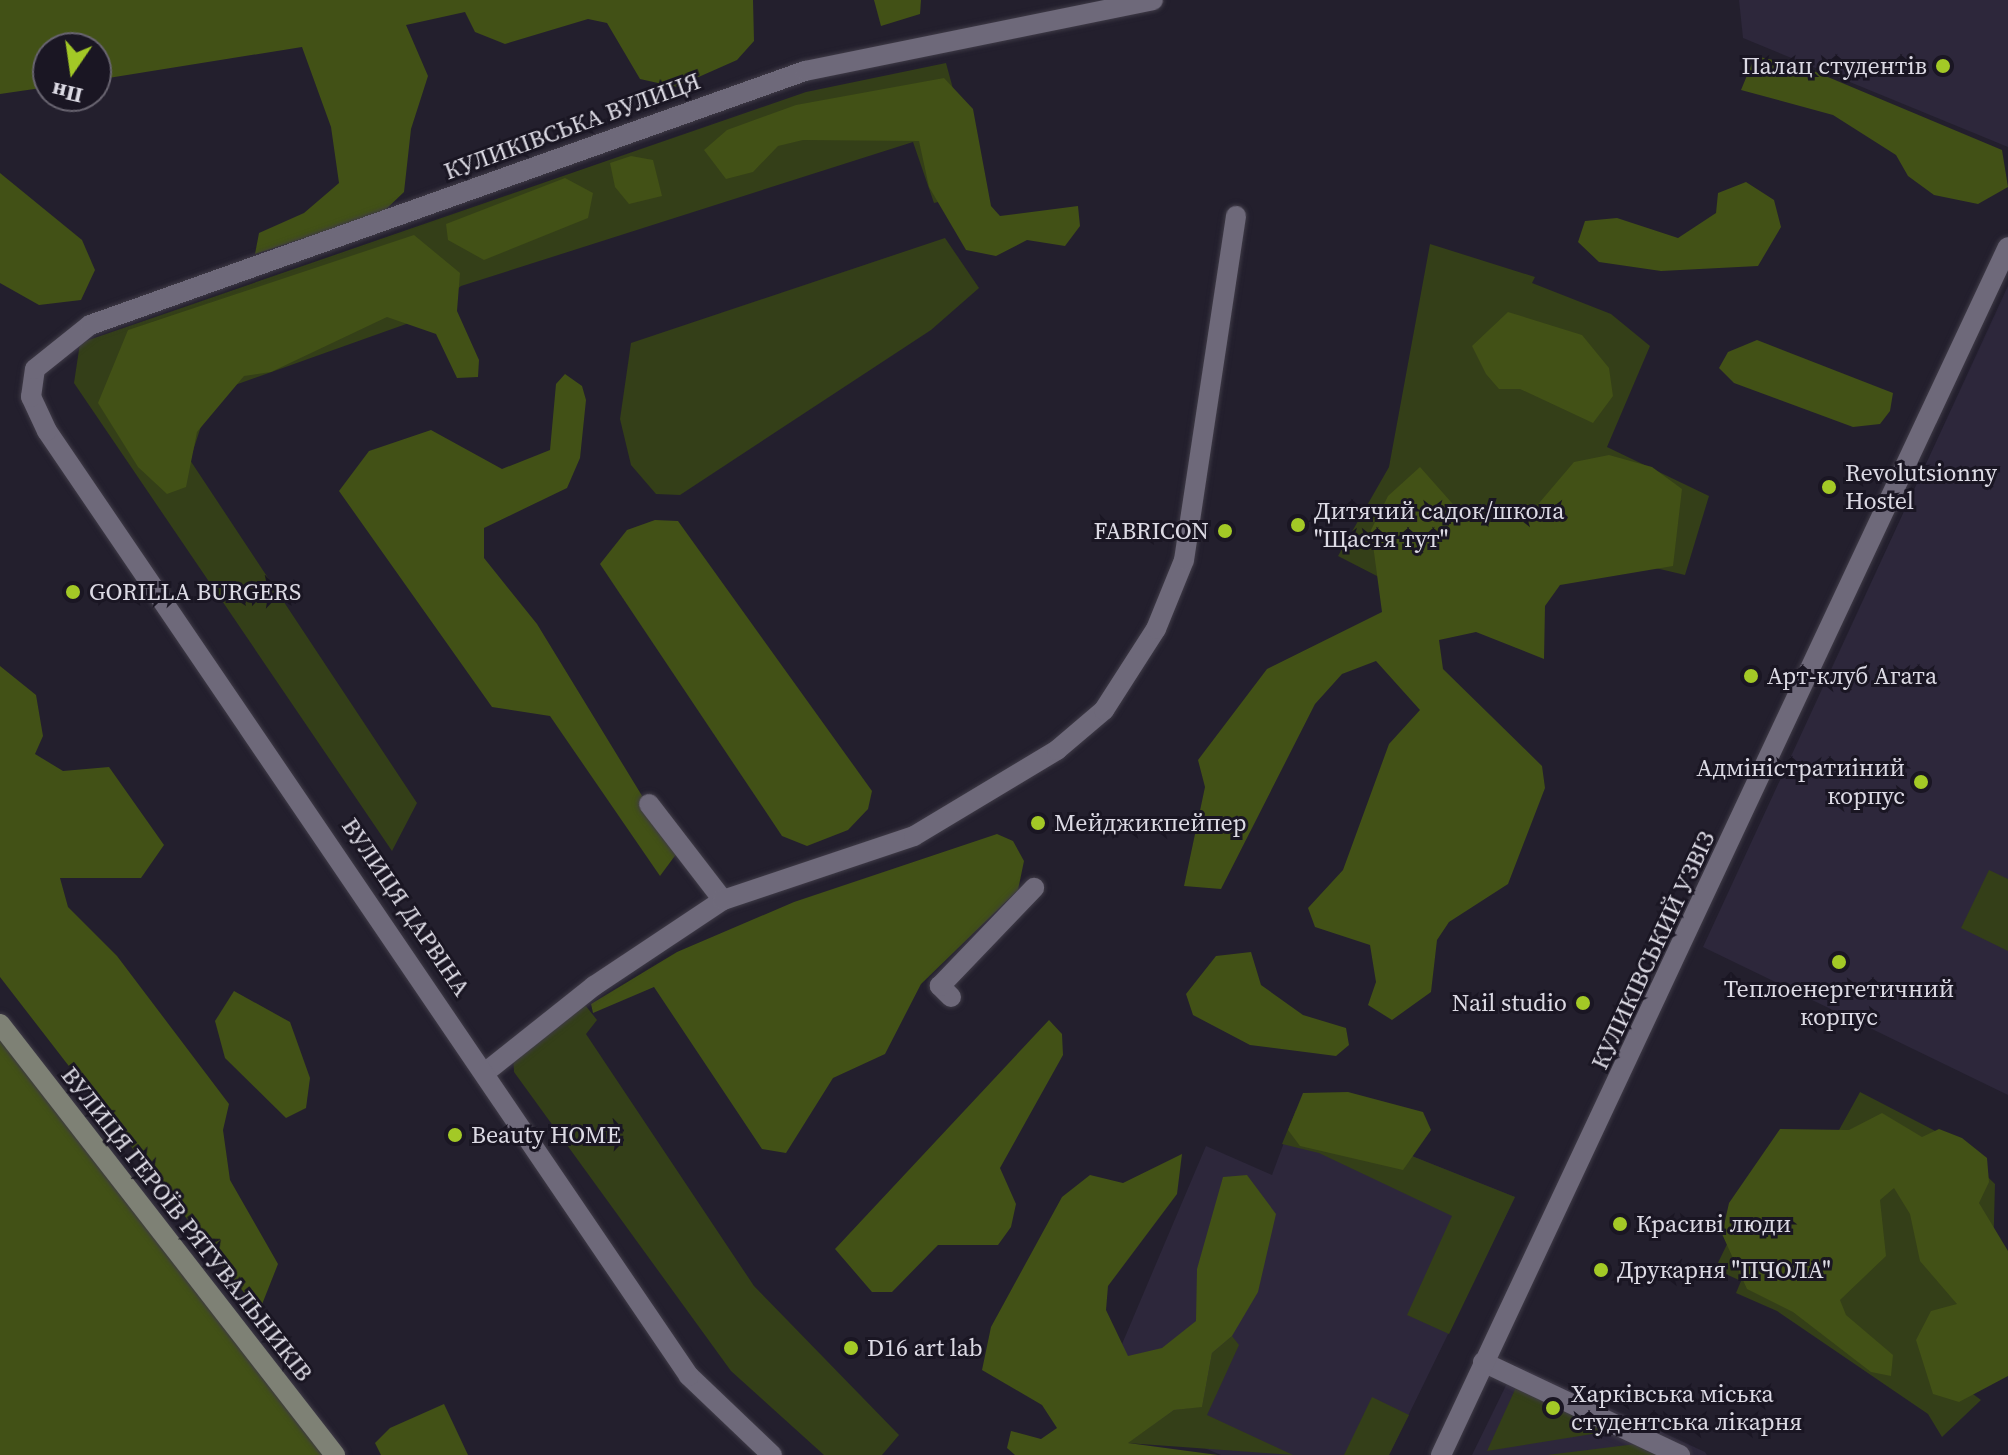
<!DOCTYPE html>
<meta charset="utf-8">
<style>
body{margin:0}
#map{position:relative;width:2008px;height:1455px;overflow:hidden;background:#231f2d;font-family:"Source Serif 4",serif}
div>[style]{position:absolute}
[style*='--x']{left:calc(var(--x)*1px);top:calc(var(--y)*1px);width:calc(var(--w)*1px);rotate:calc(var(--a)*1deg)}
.built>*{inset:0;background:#2d273b}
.green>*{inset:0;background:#343f18}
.forest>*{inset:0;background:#425116}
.roads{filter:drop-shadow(0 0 2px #3f3b47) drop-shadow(0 0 2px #3f3b47)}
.lane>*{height:20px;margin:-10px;padding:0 10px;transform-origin:10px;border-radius:10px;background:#6e697a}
.street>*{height:20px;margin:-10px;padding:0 10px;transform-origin:10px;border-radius:10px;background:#6e697a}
.secondary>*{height:20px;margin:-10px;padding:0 10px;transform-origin:10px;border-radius:10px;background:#7e8175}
.dots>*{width:22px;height:22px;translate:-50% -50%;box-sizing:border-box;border:4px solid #1a1623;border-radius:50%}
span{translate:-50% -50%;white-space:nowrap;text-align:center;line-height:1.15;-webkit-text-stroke:6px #1a1623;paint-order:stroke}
.poi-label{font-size:24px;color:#dcdae4}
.right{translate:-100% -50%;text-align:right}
.left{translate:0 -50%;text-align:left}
.street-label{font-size:24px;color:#dcdae4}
.north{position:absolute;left:32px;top:32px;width:80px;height:80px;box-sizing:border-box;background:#1a1623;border:2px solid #686470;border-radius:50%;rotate:193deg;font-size:22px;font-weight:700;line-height:32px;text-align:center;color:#dcdae4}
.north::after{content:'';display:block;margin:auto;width:28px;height:36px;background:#a3c926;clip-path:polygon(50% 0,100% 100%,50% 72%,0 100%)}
</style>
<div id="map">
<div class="built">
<i style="clip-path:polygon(1739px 0,2008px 0,2008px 147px,1743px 38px)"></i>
<i style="clip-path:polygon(2008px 286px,2008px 1095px,1703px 947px)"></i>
<i style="clip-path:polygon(1296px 1110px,1515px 1197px,1389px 1455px,1221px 1455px,1097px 1403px,1206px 1146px,1272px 1175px)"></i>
<i style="clip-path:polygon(1516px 1365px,1705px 1452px,1707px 1455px,1472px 1455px)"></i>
</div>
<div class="green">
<i style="clip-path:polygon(946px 63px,981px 192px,934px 203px,913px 142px,461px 286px,423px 318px,235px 385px,206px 411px,190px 460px,417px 803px,392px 851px,74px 383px,80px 343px,806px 92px)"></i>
<i style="clip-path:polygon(945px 238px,979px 288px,931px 330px,680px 495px,656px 494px,631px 465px,620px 419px,631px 343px)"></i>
<i style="clip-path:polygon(1430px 244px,1535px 277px,1532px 283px,1611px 314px,1650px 346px,1607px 447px,1709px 496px,1685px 575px,1563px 546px,1517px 648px,1338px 556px,1389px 467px)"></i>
<i style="clip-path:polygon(1989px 870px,2008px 879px,2008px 951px,1961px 928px)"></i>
<i style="clip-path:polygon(582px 1001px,597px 1020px,586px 1034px,754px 1286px,899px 1435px,882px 1455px,824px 1455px,731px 1371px,514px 1072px,513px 1056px)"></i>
<i style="clip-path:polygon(1860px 1092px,1945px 1136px,1995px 1184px,1991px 1332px,1962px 1386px,1981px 1400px,1942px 1437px,1928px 1414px,1777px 1311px,1736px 1293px,1741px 1281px,1715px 1269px,1781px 1133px,1839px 1130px)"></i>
<i style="clip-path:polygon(1296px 1110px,1515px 1197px,1449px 1334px,1407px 1315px,1452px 1216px,1319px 1153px,1282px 1144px)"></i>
<i style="clip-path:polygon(1232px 1336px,1239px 1345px,1207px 1415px,1293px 1455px,1127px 1443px,1174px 1410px,1202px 1406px,1212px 1353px)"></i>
<i style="clip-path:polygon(1518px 1383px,1617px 1430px,1487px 1451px)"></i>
<i style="clip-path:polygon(1372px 1397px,1409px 1415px,1389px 1455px,1344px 1455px)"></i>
<i style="clip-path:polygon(1636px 1444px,1659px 1455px,1547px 1455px)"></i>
</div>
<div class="forest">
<i style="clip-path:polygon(0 0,753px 0,754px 41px,737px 60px,676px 87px,640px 79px,607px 23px,588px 19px,505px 44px,475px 32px,465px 12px,406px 25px,428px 76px,411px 129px,404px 192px,382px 213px,255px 254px,259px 233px,304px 213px,339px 183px,331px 127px,302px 47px,96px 80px,96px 48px,48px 48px,48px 87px,0 94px)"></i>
<i style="clip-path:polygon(874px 0,921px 0,920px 14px,881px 26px)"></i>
<i style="clip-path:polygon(1755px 56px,1804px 67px,2002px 150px,2008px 187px,1978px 204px,1934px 195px,1908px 176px,1896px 155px,1833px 115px,1741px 90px)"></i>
<i style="clip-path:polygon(944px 78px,973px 109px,991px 206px,1000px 216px,1078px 206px,1080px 226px,1065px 246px,1027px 240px,996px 256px,966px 250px,929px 187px,919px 141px,803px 140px,778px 146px,753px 172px,726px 179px,704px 150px,727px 130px,796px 105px)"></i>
<i style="clip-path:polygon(631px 156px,653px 160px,662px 196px,629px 204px,615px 187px,610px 163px)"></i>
<i style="clip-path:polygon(0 173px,82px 240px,95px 270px,81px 300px,39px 305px,0 283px)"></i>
<i style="clip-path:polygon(565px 178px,593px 193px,588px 218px,484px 260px,448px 240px,446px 224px)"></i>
<i style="clip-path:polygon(1746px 182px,1774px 200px,1781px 227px,1758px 266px,1661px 271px,1599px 262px,1578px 242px,1585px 221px,1617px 218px,1678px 238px,1716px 213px,1718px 193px)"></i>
<i style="clip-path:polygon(414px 235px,460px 273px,457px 311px,479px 360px,478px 377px,457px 378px,436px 334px,387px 317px,271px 372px,244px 376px,197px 432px,186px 487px,167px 494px,138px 467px,98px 403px,128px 330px)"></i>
<i style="clip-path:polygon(1508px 312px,1582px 335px,1609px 368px,1613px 396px,1593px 423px,1520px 389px,1499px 389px,1486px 374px,1472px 346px)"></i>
<i style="clip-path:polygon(1757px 340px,1893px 393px,1890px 411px,1880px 424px,1853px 427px,1734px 383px,1719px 368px,1728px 352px)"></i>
<i style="clip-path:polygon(565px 374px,582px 386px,586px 400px,580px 458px,567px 488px,484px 528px,484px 558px,537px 624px,677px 853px,660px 876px,550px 716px,492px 707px,339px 491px,369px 451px,431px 430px,502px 469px,550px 450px,556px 384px)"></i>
<i style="clip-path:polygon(1609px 455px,1652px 467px,1682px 489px,1673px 566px,1560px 585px,1545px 606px,1544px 659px,1476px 632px,1439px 640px,1443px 669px,1542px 766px,1545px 788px,1508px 884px,1449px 922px,1437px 940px,1431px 992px,1392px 1020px,1368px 1005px,1376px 982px,1370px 945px,1315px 927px,1308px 908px,1343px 870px,1389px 744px,1420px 710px,1376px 661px,1342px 674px,1315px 704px,1221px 889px,1184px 886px,1205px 787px,1198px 760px,1267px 669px,1382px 612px,1371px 530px,1388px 496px,1420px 467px,1459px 511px,1485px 522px,1523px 522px,1574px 462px)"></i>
<i style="clip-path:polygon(655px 520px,678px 521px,872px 791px,868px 809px,848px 830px,807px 846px,782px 836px,600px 564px,627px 530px)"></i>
<i style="clip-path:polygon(0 666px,36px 695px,43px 736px,35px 754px,63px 771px,109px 767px,164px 845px,141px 878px,60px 878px,68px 907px,117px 956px,229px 1104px,223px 1130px,230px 1180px,278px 1264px,259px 1312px,0 977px)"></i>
<i style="clip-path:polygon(997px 834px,1013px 841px,1024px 861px,1018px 890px,921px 984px,885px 1054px,833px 1078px,786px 1153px,762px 1149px,654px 987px,593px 1013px,591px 1004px,677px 952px,794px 902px)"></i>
<i style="clip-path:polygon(1251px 952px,1261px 985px,1303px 1015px,1346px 1028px,1349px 1045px,1336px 1056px,1250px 1045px,1193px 1015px,1186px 994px,1216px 956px)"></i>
<i style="clip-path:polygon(234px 991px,290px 1022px,310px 1078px,306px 1108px,286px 1118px,225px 1058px,215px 1021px)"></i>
<i style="clip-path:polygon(1049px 1020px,1062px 1034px,1063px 1055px,1000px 1168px,1016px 1204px,1011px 1227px,998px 1245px,938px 1245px,892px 1292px,872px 1292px,835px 1249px)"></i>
<i style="clip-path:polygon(0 1024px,327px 1455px,0 1455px)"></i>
<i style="clip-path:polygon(1348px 1092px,1423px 1112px,1431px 1130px,1403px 1170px,1300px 1146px,1288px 1130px,1303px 1093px)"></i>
<i style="clip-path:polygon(1882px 1113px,1922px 1137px,1939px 1129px,1962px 1138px,1987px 1158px,1989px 1182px,1979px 1203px,2008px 1251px,2008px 1376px,1959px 1402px,1933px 1394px,1916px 1340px,1931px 1311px,1957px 1304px,1920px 1261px,1910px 1214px,1894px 1188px,1880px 1200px,1886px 1256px,1840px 1300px,1846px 1315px,1893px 1355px,1891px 1376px,1871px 1372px,1793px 1312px,1747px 1289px,1722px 1234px,1729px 1203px,1780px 1129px,1849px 1130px)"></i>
<i style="clip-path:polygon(1182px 1154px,1177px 1194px,1108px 1286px,1106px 1310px,1128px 1356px,1162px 1348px,1196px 1321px,1197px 1269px,1223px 1177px,1247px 1175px,1276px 1214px,1258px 1292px,1232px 1336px,1212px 1353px,1202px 1407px,1174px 1410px,1128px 1443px,1218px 1455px,1015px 1455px,1007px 1448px,1011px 1431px,1041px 1439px,1057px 1428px,1042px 1405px,982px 1370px,991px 1327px,1062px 1197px,1090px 1175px,1123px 1183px)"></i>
<i style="clip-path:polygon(444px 1404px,468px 1455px,381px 1455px,375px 1443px,390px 1428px)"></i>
</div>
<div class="roads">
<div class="lane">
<i style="--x:649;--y:804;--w:121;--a:52.4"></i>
<i style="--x:951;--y:997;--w:16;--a:-135"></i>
<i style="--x:940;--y:986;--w:136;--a:-46.2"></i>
<i style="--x:487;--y:1071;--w:137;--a:-38.5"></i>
<i style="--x:594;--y:986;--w:155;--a:-33.7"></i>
<i style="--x:723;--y:900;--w:201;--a:-18.5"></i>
<i style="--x:914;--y:836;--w:167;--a:-31"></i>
<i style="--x:1057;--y:750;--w:62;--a:-40.4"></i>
<i style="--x:1104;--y:710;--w:96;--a:-57.3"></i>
<i style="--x:1156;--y:629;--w:74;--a:-67.9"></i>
<i style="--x:1184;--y:560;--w:348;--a:-81.4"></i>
<i style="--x:1483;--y:1362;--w:218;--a:25.3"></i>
</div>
<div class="street">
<i style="--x:772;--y:1455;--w:115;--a:-136.4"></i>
<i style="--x:689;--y:1376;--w:1142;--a:-124.19"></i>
<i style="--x:47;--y:431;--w:38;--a:-115"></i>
<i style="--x:31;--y:397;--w:28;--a:-82"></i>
<i style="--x:35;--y:369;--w:70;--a:-38.7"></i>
<i style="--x:90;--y:325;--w:759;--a:-19.56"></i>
<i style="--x:805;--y:71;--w:355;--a:-11.5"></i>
<i style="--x:1441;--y:1455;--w:1334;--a:-64.86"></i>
</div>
<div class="secondary">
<i style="--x:0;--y:1024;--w:546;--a:52.14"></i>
</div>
</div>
<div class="dots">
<i style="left:1943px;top:66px;background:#a3c926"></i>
<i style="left:1829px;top:487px;background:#a3c926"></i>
<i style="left:1298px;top:525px;background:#a3c926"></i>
<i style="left:1225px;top:531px;background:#a3c926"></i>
<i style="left:73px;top:592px;background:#a3c926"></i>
<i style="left:1751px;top:676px;background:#a3c926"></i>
<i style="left:1921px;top:782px;background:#a3c926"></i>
<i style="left:1038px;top:823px;background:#a3c926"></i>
<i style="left:1839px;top:962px;background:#a3c926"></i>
<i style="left:1583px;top:1003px;background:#a3c926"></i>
<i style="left:455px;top:1135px;background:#a3c926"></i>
<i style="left:1620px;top:1224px;background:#a3c926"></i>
<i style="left:1601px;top:1270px;background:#a3c926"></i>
<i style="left:851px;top:1348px;background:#a3c926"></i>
<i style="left:1553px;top:1408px;background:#a3c926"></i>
</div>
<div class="poi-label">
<span class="right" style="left:1927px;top:66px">Палац студентів</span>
<span class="left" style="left:1845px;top:487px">Revolutsionny<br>Hostel</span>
<span class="left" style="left:1314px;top:525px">Дитячий садок/школа<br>"Щастя тут"</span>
<span class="right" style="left:1209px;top:531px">FABRICON</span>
<span class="left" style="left:89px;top:592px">GORILLA BURGERS</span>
<span class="left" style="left:1767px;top:676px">Арт-клуб Агата</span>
<span class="right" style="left:1905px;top:782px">Адміністратиіний<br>корпус</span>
<span class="left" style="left:1054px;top:823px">Мейджикпейпер</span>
<span style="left:1839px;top:1003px">Теплоенергетичний<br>корпус</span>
<span class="right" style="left:1567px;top:1003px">Nail studio</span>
<span class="left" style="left:471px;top:1135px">Beauty HOME</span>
<span class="left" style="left:1636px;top:1224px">Красиві люди</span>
<span class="left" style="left:1617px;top:1270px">Друкарня "ПЧОЛА"</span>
<span class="left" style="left:867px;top:1348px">D16 art lab</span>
<span class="left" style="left:1571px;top:1408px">Харківська міська<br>студентська лікарня</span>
</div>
<div class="street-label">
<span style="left:572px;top:126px;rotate:-20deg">КУЛИКІВСЬКА ВУЛИЦЯ</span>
<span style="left:406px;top:907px;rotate:56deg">ВУЛИЦЯ ДАРВІНА</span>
<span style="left:1653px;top:950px;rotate:-65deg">КУЛИКІВСЬКИЙ УЗВІЗ</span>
<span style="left:187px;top:1224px;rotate:52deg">ВУЛИЦЯ ГЕРОЇВ РЯТУВАЛЬНИКІВ</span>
</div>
<div class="north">Пн</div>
</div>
